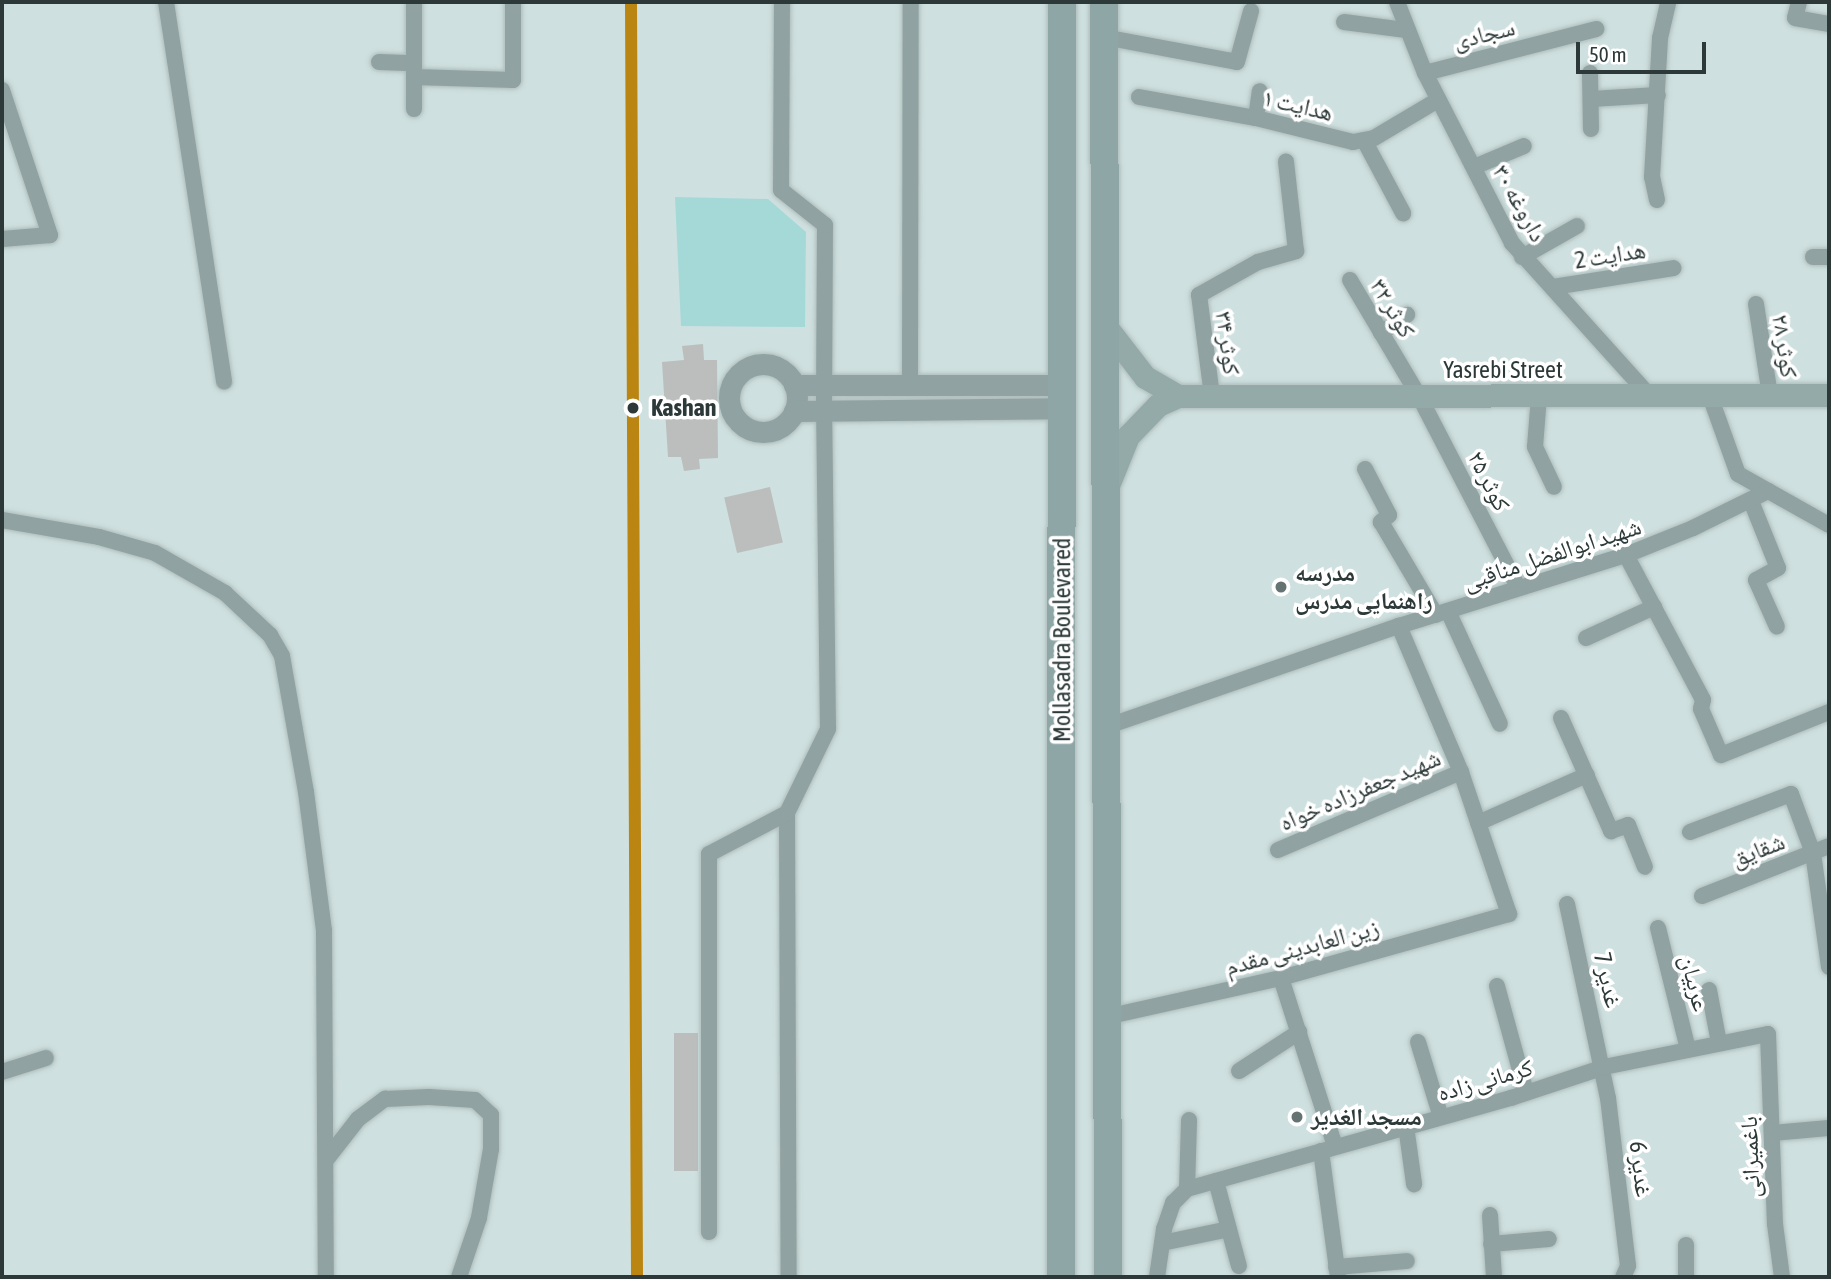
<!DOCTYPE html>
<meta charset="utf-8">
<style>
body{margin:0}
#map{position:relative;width:1831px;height:1279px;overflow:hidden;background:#cee0df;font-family:"Asap Condensed","Noto Naskh Arabic",sans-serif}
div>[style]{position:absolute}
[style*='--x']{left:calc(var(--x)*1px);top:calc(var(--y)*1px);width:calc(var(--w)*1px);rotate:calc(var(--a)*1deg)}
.green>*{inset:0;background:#a5d9d8}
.building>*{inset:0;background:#bbbebc;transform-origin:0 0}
.roads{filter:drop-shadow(0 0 2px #afbdbc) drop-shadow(0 0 2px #afbdbc)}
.minor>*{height:16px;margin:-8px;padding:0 8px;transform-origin:8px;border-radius:8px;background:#90a2a2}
.tertiary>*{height:21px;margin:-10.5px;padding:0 10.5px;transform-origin:10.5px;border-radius:10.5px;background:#90a2a2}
.tertiary>.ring{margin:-10.5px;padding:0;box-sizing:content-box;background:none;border:21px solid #90a2a2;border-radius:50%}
.secondary>*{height:23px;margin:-11.5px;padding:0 11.5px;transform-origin:11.5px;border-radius:11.5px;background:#93aaa9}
.trunk>*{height:28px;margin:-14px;padding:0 14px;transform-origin:14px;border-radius:14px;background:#8fa6a6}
.rail-1>*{height:12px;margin:-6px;padding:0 6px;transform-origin:6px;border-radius:6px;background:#ba8511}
.dots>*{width:19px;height:19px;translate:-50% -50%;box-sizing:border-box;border:4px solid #fff;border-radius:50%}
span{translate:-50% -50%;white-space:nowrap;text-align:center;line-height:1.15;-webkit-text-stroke:7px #fff;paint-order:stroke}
.street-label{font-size:24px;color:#2d3939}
.stop-label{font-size:24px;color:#2d3939;font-weight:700}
.left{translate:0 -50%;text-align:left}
.poi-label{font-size:24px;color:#2d3939;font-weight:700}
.frame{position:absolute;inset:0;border:4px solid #2d3939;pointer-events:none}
.scale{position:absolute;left:1576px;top:42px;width:130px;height:32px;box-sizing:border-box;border:4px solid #2d3939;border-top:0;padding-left:9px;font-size:21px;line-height:24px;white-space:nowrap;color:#2d3939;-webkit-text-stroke:5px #fff;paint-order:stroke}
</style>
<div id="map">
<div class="green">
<i style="clip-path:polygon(675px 197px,768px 199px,806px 232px,805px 327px,681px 326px)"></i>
</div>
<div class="building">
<i style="clip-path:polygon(703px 344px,704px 360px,717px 360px,718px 458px,699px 459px,700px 469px,684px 471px,681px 457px,668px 457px,662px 362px,684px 360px,682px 346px)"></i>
<i style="left:770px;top:487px;width:57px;height:47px;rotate:77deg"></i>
<i style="left:674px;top:1033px;width:24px;height:138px"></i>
</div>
<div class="roads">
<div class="minor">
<i style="--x:166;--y:2;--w:384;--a:81.3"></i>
<i style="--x:1397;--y:2;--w:76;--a:68.5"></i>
<i style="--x:1425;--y:73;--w:191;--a:62.9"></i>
<i style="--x:1512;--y:243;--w:206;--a:48"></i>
<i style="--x:1799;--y:2;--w:16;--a:104"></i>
<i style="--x:1795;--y:18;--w:35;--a:10"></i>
<i style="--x:1344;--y:22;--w:63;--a:7.4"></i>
<i style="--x:1104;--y:37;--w:135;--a:10.6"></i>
<i style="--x:1237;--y:62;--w:53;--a:-74.6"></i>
<i style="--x:379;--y:62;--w:35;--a:2"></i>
<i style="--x:1425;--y:73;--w:177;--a:-14.4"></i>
<i style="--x:1590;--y:73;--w:56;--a:89"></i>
<i style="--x:414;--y:77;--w:99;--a:1.7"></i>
<i style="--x:513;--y:80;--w:78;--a:-90"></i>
<i style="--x:2;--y:90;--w:153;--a:71.7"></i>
<i style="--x:50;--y:235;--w:48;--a:175.2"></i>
<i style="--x:1139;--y:97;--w:119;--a:10.2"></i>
<i style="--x:1256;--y:118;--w:100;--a:13.9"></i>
<i style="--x:1353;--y:142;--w:21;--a:-11"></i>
<i style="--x:1374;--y:138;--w:74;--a:-30.7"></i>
<i style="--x:1591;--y:99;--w:67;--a:-3.4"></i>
<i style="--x:414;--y:109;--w:107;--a:-90"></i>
<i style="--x:1256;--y:118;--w:27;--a:-82"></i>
<i style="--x:1365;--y:142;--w:81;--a:61.8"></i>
<i style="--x:1474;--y:167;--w:54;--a:-22.8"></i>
<i style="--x:1657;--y:200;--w:24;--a:-102"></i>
<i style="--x:1652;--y:177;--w:139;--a:-86.7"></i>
<i style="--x:1660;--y:38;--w:37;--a:-77"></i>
<i style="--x:1522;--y:257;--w:63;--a:-29.4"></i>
<i style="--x:1813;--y:257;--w:16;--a:0"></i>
<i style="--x:1350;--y:280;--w:135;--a:59.3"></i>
<i style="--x:1419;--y:396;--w:215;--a:62.6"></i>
<i style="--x:1553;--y:287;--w:122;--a:-8.9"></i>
<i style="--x:1756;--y:304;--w:92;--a:81.3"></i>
<i style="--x:1381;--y:333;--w:32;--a:-35"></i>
<i style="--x:910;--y:385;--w:383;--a:-89.9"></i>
<i style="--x:1212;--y:396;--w:102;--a:-97.3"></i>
<i style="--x:1199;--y:295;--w:68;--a:-29.2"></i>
<i style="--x:1258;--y:262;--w:40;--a:-16"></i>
<i style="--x:1296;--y:251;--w:90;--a:-96.4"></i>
<i style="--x:1539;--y:396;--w:51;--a:94.5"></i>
<i style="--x:1535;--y:447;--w:44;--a:64.6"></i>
<i style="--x:1710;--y:396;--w:83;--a:70.3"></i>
<i style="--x:1738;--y:474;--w:104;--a:29.3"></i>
<i style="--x:1365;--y:469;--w:52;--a:62.4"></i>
<i style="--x:1389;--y:515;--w:11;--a:139"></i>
<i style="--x:1381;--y:522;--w:108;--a:59.4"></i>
<i style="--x:1751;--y:501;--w:72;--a:68.1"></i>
<i style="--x:1778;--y:568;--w:25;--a:151"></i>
<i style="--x:1756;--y:580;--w:51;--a:65.9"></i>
<i style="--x:2;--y:520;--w:98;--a:9.9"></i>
<i style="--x:99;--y:537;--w:58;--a:15.9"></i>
<i style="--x:155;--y:553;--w:81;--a:29.7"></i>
<i style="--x:225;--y:593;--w:62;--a:43"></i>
<i style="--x:270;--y:635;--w:24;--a:60"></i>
<i style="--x:282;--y:656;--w:138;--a:80"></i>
<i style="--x:306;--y:792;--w:140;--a:82.6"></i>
<i style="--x:324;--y:931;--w:346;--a:89.7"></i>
<i style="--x:1626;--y:555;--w:164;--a:62"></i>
<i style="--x:1703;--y:700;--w:9;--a:103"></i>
<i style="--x:1701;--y:709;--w:50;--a:66.5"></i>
<i style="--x:1721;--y:755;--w:116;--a:-21.7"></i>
<i style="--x:1448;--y:611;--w:124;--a:65.3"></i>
<i style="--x:1586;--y:638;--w:75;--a:-24.5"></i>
<i style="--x:1561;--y:718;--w:124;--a:66.1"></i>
<i style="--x:1611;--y:831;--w:18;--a:-19"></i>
<i style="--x:1628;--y:825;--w:45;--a:68"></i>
<i style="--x:1105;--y:727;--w:311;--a:-19"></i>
<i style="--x:1399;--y:626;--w:238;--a:-17.4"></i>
<i style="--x:1626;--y:555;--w:72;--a:-21.9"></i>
<i style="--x:1693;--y:528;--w:84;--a:-26.3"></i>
<i style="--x:787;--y:813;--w:464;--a:89.8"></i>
<i style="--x:1478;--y:823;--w:119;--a:-23.8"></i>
<i style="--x:1690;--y:832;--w:108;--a:-20.6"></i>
<i style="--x:1791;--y:794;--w:63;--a:69.6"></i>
<i style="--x:1813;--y:853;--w:115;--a:82"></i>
<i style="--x:1278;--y:850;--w:199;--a:-23.1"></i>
<i style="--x:1702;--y:896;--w:136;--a:-21.5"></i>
<i style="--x:1567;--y:904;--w:198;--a:78.1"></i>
<i style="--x:1608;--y:1098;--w:169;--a:83.2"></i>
<i style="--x:1628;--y:1266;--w:12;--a:114"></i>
<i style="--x:1658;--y:928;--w:125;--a:76.1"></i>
<i style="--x:1281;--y:978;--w:176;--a:72.2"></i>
<i style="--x:1497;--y:986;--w:110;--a:74.7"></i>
<i style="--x:1709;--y:990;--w:54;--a:79.3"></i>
<i style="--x:1106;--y:1017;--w:179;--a:-12.6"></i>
<i style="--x:1281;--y:978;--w:237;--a:-15.7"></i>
<i style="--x:1509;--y:914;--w:150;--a:-108.7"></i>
<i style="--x:1461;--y:772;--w:159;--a:-113"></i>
<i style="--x:1418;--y:1042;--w:78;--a:73"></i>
<i style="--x:1239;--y:1071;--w:72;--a:-33"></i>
<i style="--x:2;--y:1072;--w:46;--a:-17.7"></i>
<i style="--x:1406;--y:1126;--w:59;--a:82.1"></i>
<i style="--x:1772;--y:1133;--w:57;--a:-5"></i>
<i style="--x:1321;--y:1151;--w:127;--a:82.3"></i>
<i style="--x:326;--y:1160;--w:52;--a:-52"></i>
<i style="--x:358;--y:1119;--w:34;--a:-37"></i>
<i style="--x:385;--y:1099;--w:44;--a:-2.6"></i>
<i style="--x:429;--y:1097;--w:46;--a:3.7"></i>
<i style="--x:475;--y:1100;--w:22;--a:43"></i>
<i style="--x:491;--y:1115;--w:34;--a:90"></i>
<i style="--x:491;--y:1149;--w:70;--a:99.9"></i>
<i style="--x:479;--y:1218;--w:62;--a:108.7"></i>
<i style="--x:1216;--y:1181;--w:88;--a:74.9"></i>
<i style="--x:1187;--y:1189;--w:69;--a:-88.3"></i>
<i style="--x:1490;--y:1215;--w:62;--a:86.3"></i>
<i style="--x:709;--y:1232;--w:378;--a:-90"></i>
<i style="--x:709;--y:854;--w:88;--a:-27.7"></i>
<i style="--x:787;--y:813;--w:93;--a:-64"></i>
<i style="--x:828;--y:729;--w:318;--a:-90.7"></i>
<i style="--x:824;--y:411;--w:186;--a:-89.7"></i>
<i style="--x:825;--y:225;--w:56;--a:-141.5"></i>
<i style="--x:781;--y:190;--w:188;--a:-89.7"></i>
<i style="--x:1162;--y:1243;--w:68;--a:-11.8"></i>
<i style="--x:1491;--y:1244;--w:58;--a:-4.9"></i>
<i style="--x:1686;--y:1245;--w:32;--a:90"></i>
<i style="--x:1336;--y:1267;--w:71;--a:-4.8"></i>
<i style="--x:1157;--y:1277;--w:49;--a:-81.7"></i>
<i style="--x:1164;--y:1229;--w:28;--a:-71"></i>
<i style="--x:1173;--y:1203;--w:20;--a:-45"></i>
<i style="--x:1187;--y:1189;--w:337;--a:-15.7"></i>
<i style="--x:1511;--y:1098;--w:98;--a:-18.4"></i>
<i style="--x:1604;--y:1067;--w:167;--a:-11.4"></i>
<i style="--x:1768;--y:1034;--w:190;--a:87.9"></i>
<i style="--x:1775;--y:1224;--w:53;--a:82.5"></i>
</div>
<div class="tertiary">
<i class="ring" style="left:729px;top:364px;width:47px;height:47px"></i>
<i style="--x:794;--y:385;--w:267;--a:0"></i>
<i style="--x:794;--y:411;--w:267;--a:-0.6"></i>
</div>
<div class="secondary">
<i style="--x:1104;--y:324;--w:67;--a:52.3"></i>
<i style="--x:1145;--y:377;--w:38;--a:30"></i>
<i style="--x:1109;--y:483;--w:51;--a:-68"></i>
<i style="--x:1128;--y:436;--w:43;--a:-45.9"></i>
<i style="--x:1158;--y:405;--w:22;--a:-24"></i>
<i style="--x:1178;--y:396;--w:651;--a:-0.09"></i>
</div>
<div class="trunk">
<i style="--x:1104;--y:2;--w:1275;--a:89.82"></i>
<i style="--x:1061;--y:1277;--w:1275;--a:-89.96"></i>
</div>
</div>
<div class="rail-1">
<i style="--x:631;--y:2;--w:1275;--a:89.73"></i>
</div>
<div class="dots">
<i style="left:633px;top:408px;background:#2d3939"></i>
<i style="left:1281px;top:587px;background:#657373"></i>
<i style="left:1297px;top:1117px;background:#657373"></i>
</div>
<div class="street-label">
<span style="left:1484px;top:34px;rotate:-14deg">سجادی</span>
<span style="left:1298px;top:105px;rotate:13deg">هدایت ۱</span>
<span style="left:1520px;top:203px;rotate:61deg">داروغه ۳۰</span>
<span style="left:1610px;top:255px;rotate:-9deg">هدایت 2</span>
<span style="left:1393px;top:308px;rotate:60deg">کوثر ۳۲</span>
<span style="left:1228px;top:343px;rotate:83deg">کوثر ۳۴</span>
<span style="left:1785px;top:346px;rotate:82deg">کوثر ۲۸</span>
<span style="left:1503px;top:370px">Yasrebi Street</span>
<span style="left:1489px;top:481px;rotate:63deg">کوثر ۲۵</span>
<span style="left:1552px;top:554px;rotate:-18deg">شهید ابوالفضل مناقبی</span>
<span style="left:1062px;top:640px;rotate:-90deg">Mollasadra Boulevared</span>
<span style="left:1360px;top:790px;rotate:-23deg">شهید جعفرزاده خواه</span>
<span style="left:1758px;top:850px;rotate:-21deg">شقایق</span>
<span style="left:1302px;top:947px;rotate:-15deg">زین العابدینی مقدم</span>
<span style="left:1608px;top:980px;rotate:77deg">غدیر 7</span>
<span style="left:1695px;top:983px;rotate:76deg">عربیان</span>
<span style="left:1485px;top:1080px;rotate:-16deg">کرمانی زاده</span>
<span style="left:1750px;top:1157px;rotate:-92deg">باغمیرانی</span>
<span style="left:1641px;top:1169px;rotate:83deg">غدیر 6</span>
</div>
<div class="stop-label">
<span class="left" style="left:651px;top:408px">Kashan</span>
</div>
<div class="poi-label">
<span class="left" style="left:1295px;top:587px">مدرسه<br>راهنمایی مدرس</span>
<span class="left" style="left:1311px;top:1117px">مسجد الغدیر</span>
</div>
<div class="frame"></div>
<div class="scale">50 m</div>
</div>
